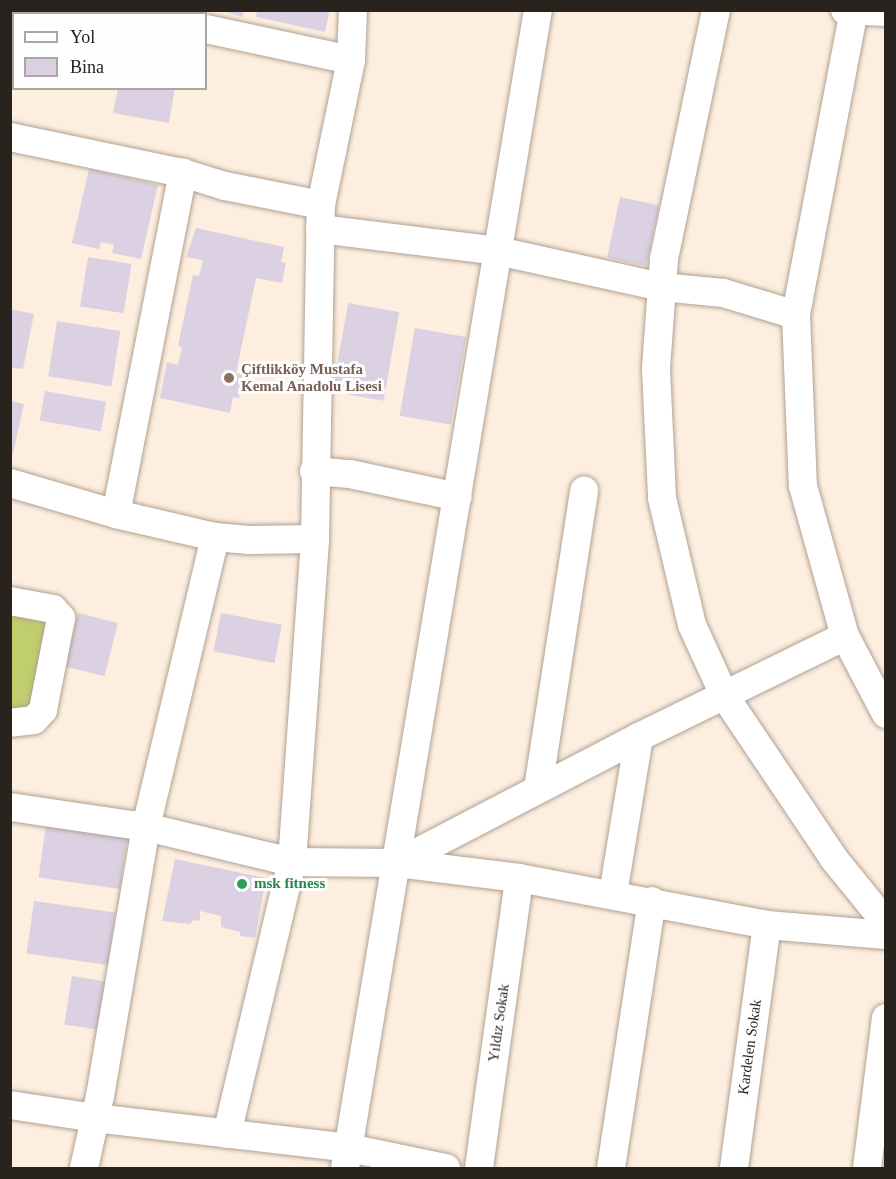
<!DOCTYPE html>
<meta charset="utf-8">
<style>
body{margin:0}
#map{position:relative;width:896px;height:1179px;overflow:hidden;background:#feeedf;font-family:"Times New Roman",serif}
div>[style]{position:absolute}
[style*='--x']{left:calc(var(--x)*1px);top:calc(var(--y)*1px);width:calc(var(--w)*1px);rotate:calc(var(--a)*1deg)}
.green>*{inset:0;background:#c1ce6e}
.building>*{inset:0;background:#dbd1e2;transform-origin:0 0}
.roads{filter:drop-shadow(0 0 2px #b0a193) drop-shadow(0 0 2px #b0a193)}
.minor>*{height:28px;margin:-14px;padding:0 14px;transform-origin:14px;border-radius:14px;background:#fff}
.dots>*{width:16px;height:16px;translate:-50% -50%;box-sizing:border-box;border:3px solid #fefefe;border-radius:50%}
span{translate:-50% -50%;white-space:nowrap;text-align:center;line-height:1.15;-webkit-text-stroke:6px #fefefe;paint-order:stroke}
.education-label{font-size:15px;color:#785e54;font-weight:700}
.left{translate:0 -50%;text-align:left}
.leisure-label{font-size:15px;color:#27864d;font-weight:700}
.street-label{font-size:15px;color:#29231e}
.frame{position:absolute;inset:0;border:12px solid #29231e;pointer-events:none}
.legend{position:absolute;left:12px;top:12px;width:195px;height:78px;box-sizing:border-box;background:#fefefe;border:2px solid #a9a6a4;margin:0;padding:8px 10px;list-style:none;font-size:18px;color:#29231e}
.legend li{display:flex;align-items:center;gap:12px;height:30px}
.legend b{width:30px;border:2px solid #a9a6a4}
</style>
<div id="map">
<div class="green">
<i style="clip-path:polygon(10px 611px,52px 619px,30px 706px,24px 708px,11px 708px)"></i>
</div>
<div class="building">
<i style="clip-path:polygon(219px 10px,244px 10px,242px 17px)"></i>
<i style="clip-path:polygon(257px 10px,330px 10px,325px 32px,256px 17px)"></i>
<i style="clip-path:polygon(118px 88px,175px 88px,169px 123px,113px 113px)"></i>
<i style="clip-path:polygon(89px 169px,158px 185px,141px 259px,112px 253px,114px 245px,101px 242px,99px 249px,72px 243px)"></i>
<i style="left:620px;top:197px;width:40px;height:62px;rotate:12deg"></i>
<i style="clip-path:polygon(196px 228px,284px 247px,281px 262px,286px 263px,282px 283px,256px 278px,236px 373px,243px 375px,239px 398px,233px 397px,230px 413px,160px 398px,167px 362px,178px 365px,182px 347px,178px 346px,193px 275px,199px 276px,203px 260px,186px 257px)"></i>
<i style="left:88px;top:257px;width:44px;height:50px;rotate:9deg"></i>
<i style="left:348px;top:303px;width:52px;height:90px;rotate:10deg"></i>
<i style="clip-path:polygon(10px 309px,34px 314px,23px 369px,10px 367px)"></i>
<i style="left:57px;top:321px;width:64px;height:56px;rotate:9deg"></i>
<i style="left:415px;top:328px;width:52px;height:89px;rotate:10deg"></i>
<i style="left:45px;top:391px;width:62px;height:30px;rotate:10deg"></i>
<i style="clip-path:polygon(10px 401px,24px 404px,11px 462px,10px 461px)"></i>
<i style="left:78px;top:613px;width:41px;height:55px;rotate:14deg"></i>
<i style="left:221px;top:613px;width:62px;height:39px;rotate:11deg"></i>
<i style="left:46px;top:825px;width:82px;height:53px;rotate:8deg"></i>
<i style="clip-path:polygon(175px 859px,266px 878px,255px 938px,240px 936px,240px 932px,221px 927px,221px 916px,200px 911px,200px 921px,193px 920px,190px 924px,162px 921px)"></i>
<i style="left:34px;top:901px;width:82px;height:53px;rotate:8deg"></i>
<i style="left:72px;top:976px;width:36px;height:49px;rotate:9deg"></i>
</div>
<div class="roads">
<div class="minor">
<i style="--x:123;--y:10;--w:14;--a:17"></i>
<i style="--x:716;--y:10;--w:254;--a:101.8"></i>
<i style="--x:664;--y:259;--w:110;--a:94.2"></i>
<i style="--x:656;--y:369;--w:129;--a:87.3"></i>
<i style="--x:662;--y:498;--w:130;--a:76.7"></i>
<i style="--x:692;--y:625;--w:77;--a:65.4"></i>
<i style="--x:724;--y:695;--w:197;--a:56.1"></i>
<i style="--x:834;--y:859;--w:82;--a:50.9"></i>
<i style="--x:845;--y:10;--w:41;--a:2.8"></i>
<i style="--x:854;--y:10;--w:310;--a:100.8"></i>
<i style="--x:796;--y:315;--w:171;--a:87.7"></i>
<i style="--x:803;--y:486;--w:156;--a:74.4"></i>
<i style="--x:845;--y:636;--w:88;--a:62.3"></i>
<i style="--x:206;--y:29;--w:148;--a:12.1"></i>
<i style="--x:10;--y:137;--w:177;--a:11.8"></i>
<i style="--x:183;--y:173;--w:44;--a:17.2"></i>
<i style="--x:225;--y:186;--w:98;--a:11.2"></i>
<i style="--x:320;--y:229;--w:179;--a:7"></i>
<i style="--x:498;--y:251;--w:168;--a:12.4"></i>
<i style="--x:662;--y:287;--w:61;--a:5.6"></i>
<i style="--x:723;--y:293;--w:76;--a:16.8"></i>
<i style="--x:314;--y:471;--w:36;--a:5"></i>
<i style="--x:350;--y:474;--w:110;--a:12"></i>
<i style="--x:10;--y:483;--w:110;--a:16.3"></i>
<i style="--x:116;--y:514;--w:102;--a:13.1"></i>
<i style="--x:215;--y:537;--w:34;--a:5"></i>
<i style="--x:249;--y:540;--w:66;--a:-0.9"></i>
<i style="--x:116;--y:514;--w:348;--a:-78.9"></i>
<i style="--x:10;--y:601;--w:44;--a:10.5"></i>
<i style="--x:53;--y:609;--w:12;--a:48"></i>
<i style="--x:61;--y:618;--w:94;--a:101.1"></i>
<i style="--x:43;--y:710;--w:13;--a:132"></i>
<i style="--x:34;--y:720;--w:24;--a:173"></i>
<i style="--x:538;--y:789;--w:302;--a:-81.2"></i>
<i style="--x:10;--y:807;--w:137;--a:8.4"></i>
<i style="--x:146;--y:827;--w:150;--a:13.5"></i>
<i style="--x:292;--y:862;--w:105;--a:0.5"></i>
<i style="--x:397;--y:863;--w:123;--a:7"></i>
<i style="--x:519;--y:878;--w:252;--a:10.7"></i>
<i style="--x:767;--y:925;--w:119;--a:4.8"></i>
<i style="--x:397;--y:863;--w:273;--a:-27.5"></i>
<i style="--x:639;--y:737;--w:229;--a:-26.1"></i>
<i style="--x:613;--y:894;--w:159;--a:-80.6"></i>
<i style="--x:10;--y:1105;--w:86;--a:8.7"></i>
<i style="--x:95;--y:1118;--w:256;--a:6.7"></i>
<i style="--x:349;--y:1148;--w:99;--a:11.7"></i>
<i style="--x:227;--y:1134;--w:280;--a:-76.6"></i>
<i style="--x:292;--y:862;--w:324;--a:-85.9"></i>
<i style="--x:315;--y:539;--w:334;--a:-89"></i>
<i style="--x:321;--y:205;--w:148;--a:-78.3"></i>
<i style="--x:351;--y:60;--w:50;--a:-87.7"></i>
<i style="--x:84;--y:1168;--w:74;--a:-77.5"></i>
<i style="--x:100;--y:1096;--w:273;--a:-80.3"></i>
<i style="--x:146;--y:827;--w:298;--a:-76.6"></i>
<i style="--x:345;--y:1168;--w:1174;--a:-80.54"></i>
<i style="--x:479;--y:1168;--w:293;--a:-82.1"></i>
<i style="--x:611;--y:1168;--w:270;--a:-81.3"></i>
<i style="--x:734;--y:1168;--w:245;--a:-82.3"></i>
<i style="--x:867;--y:1168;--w:151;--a:-82.8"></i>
</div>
</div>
<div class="dots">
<i style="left:229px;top:378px;background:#8d6e63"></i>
<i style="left:242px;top:884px;background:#2e9e5b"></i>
</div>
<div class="education-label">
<span class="left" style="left:241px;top:378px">Çiftlikköy Mustafa<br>Kemal Anadolu Lisesi</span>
</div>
<div class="leisure-label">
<span class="left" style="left:254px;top:884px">msk fitness</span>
</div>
<div class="street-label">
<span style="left:499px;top:1023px;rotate:-82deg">Yıldız Sokak</span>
<span style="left:750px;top:1047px;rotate:-82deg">Kardelen Sokak</span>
</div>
<div class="frame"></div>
<ul class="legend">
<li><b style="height:8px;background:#fff"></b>Yol</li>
<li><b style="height:16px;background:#dbd1e2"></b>Bina</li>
</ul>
</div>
